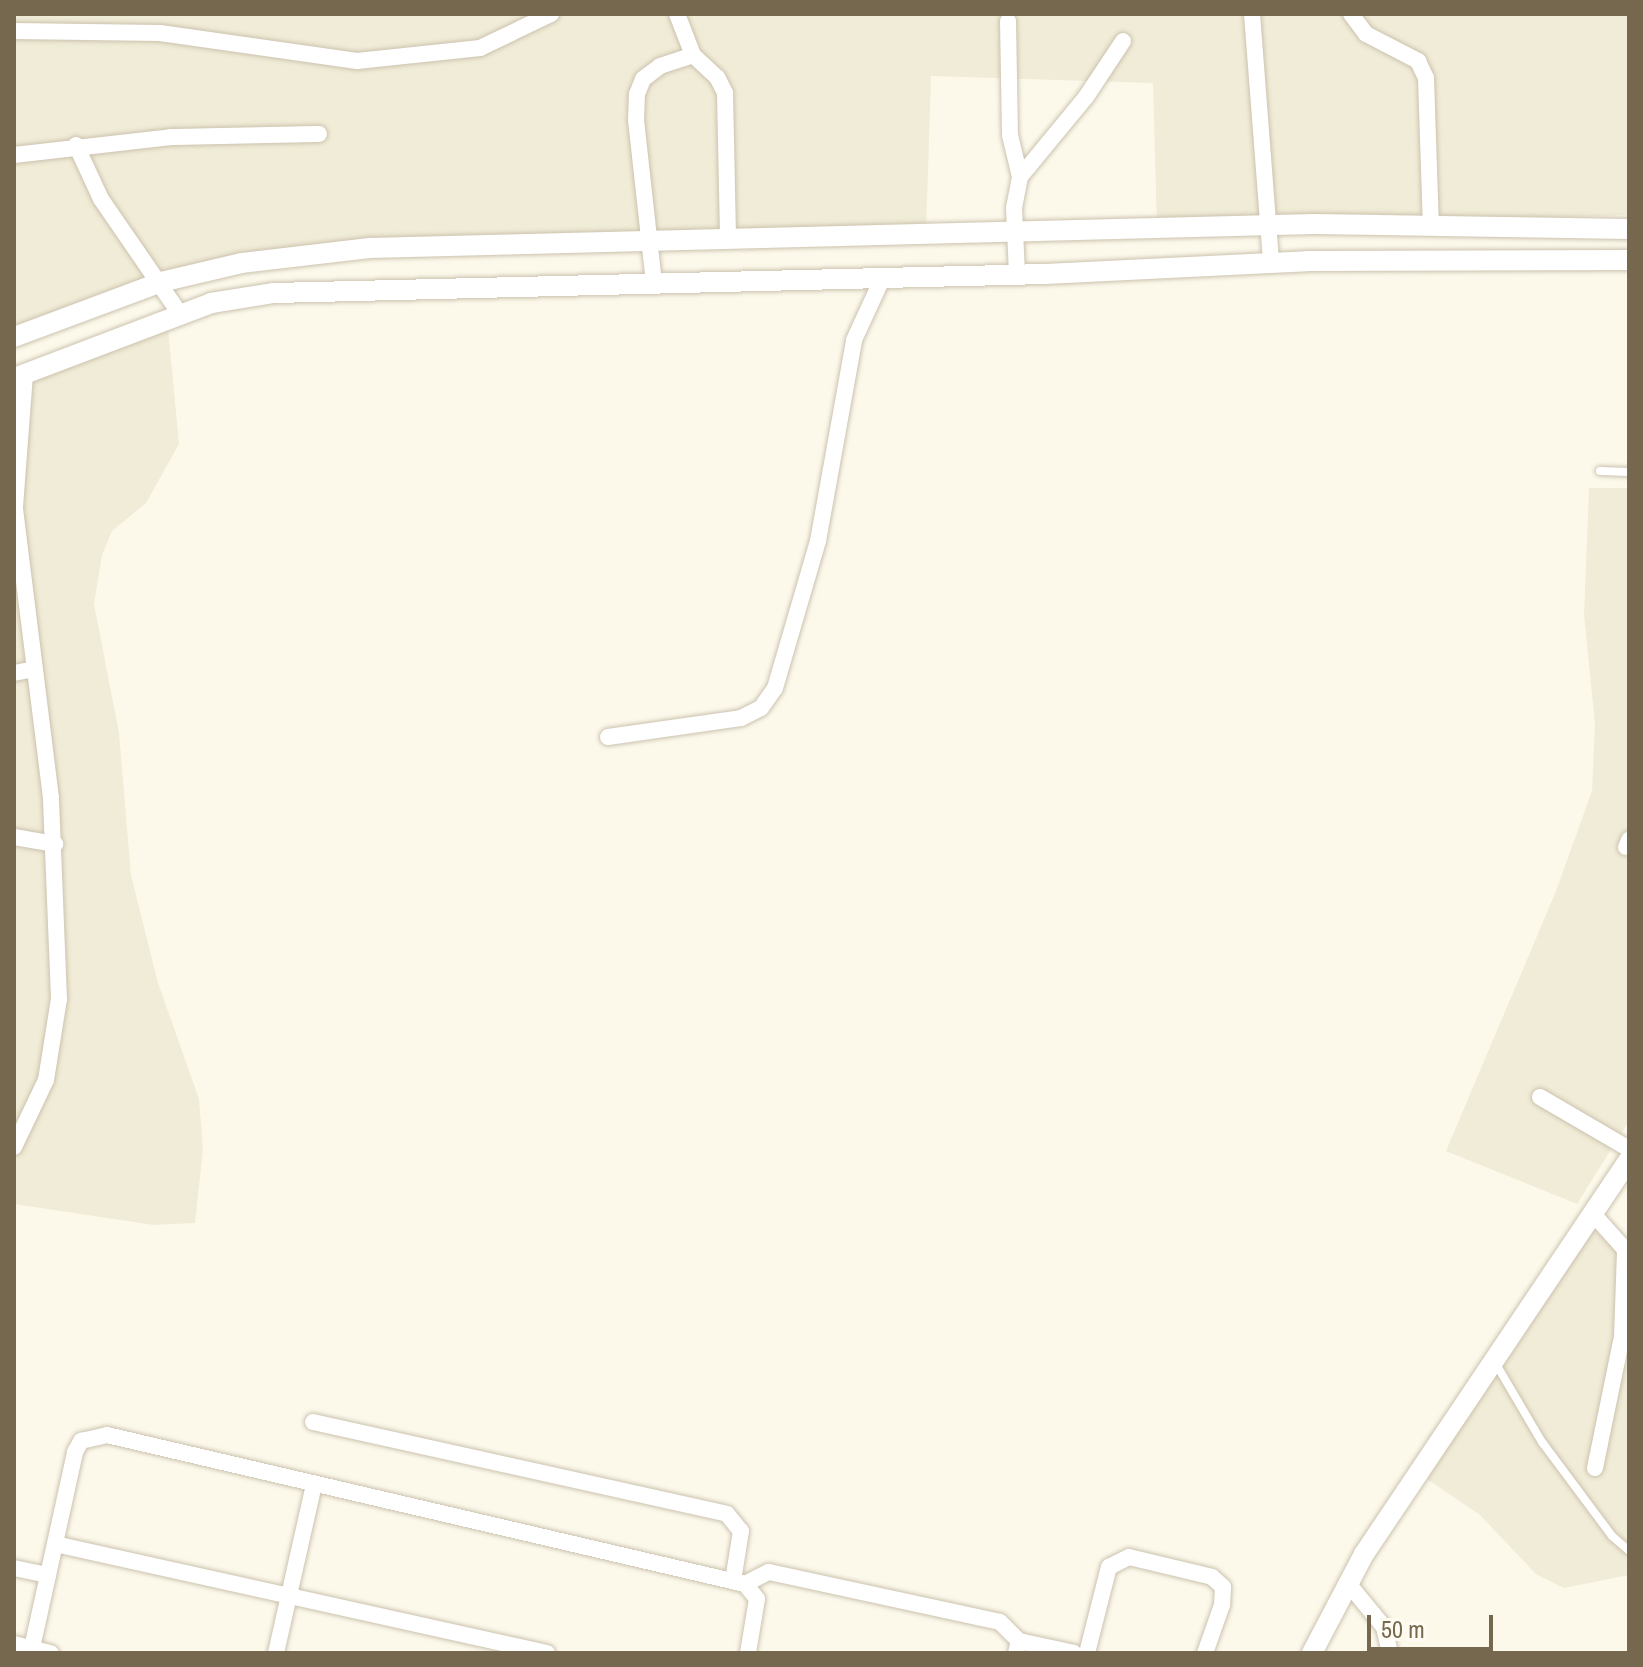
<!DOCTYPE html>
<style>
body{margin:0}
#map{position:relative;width:1643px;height:1667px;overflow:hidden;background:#fcf9eb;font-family:"Archivo Narrow",sans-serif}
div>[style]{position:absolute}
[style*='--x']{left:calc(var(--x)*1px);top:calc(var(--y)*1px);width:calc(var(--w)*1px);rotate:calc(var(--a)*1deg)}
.residential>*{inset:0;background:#f0ecd7}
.roads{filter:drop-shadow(0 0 2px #ccc2ae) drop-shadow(0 0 2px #ccc2ae)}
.service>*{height:8px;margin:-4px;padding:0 4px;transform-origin:4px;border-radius:4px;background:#fff}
.minor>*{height:16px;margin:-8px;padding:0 8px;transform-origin:8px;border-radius:8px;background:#fff}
.tertiary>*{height:20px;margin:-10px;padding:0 10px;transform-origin:10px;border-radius:10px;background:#fff}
span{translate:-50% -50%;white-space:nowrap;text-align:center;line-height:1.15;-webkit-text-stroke:8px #fefcf2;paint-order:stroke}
.frame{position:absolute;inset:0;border:16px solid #76674f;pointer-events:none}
.scale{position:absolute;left:1367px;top:1615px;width:126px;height:36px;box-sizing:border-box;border:4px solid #76674f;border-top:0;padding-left:10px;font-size:24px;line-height:28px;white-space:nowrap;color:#76674f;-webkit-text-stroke:6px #fefcf2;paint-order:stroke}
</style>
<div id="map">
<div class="residential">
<i style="clip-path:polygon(14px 14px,1629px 14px,1629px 215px,1157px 228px,1153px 83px,931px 76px,926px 233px,224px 261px,14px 337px)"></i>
<i style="clip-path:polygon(167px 318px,179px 444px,146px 503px,112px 531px,102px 555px,94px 604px,119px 733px,131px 875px,158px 983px,199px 1099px,203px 1149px,195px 1223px,154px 1225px,14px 1204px,14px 379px)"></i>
<i style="clip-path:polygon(1589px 488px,1629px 488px,1629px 1121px,1577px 1204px,1446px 1151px,1556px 891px,1592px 791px,1595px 724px,1584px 615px)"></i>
<i style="clip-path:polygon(1590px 1229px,1628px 1251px,1624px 1364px,1629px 1368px,1629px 1575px,1564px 1588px,1536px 1574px,1480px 1515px,1424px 1477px)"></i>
</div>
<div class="roads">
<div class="service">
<i style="--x:1600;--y:471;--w:29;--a:2"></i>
<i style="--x:1496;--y:1364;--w:91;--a:59.5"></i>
<i style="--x:1542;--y:1442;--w:117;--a:53.3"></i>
<i style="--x:1612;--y:1536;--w:23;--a:41"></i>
</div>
<div class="minor">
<i style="--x:677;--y:14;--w:44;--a:68.7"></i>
<i style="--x:693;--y:55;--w:33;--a:43"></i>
<i style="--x:717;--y:77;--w:18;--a:63"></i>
<i style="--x:725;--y:93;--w:146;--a:88.8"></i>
<i style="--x:1252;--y:14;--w:250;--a:85.6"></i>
<i style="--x:1351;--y:14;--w:25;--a:53"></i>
<i style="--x:1366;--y:34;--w:59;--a:27.4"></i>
<i style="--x:1418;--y:61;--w:19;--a:65"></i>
<i style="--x:1426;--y:78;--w:147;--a:88.1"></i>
<i style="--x:1008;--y:21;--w:114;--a:89"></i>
<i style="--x:1010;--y:135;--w:43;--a:76.6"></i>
<i style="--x:14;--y:31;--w:146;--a:0.8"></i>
<i style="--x:160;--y:33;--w:199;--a:8.1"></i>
<i style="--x:357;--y:61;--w:124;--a:-6"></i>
<i style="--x:480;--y:48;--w:79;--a:-25.6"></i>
<i style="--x:76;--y:145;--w:60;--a:65.2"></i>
<i style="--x:101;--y:199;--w:140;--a:55.5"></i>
<i style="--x:14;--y:155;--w:158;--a:-6.5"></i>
<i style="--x:171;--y:137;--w:148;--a:-1.2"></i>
<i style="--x:1017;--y:274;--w:66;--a:-92.6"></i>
<i style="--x:1014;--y:208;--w:32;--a:-79"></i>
<i style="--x:1020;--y:177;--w:104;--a:-50.5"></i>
<i style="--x:1086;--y:97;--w:67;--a:-56.5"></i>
<i style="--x:654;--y:283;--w:163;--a:-96.3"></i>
<i style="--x:636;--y:121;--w:27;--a:-88"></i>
<i style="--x:637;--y:94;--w:16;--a:-68"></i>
<i style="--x:643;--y:79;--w:21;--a:-37"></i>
<i style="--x:660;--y:66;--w:35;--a:-18"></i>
<i style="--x:14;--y:673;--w:21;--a:-11"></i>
<i style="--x:608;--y:737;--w:134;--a:-8.1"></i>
<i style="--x:741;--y:718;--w:22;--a:-27"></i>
<i style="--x:761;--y:708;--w:24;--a:-55"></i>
<i style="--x:775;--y:688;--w:153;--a:-73.7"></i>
<i style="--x:818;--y:541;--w:204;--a:-79.8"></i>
<i style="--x:854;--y:340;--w:69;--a:-65.3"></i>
<i style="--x:14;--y:837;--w:42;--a:9.7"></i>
<i style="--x:1626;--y:847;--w:8;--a:-67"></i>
<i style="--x:1540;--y:1097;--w:103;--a:30.3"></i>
<i style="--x:14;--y:1147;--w:74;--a:-64.5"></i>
<i style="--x:46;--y:1080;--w:82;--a:-80.9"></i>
<i style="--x:59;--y:999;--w:201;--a:-92.3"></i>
<i style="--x:51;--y:798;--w:293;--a:-97.1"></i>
<i style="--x:15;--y:507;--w:134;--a:-85.7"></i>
<i style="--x:1595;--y:1216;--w:51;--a:48.2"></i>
<i style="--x:313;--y:1422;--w:424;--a:12.5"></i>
<i style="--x:727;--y:1514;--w:22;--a:51"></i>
<i style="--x:741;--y:1531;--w:51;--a:99.1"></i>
<i style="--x:1595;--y:1468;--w:134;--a:-78.4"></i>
<i style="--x:1622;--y:1337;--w:87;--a:-88"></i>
<i style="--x:55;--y:1544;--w:504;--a:12.49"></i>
<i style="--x:14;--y:1568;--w:35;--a:12"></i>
<i style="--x:1347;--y:1582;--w:58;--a:50.6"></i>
<i style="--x:1384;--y:1627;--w:27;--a:77"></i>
<i style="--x:745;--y:1584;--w:27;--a:-27"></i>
<i style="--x:769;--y:1572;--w:236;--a:12.2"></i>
<i style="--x:1000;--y:1622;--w:27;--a:45"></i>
<i style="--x:1019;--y:1641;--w:12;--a:104"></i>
<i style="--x:1019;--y:1641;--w:56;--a:12.3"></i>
<i style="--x:14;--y:1644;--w:38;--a:14"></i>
<i style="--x:32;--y:1648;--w:201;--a:-77.6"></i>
<i style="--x:75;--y:1452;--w:13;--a:-61"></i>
<i style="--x:81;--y:1441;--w:27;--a:-13"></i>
<i style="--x:107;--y:1435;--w:655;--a:13.15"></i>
<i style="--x:745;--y:1584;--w:19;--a:51"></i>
<i style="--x:757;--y:1599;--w:55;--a:99.5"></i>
<i style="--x:276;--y:1653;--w:173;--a:-77.3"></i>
<i style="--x:1087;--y:1653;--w:89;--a:-75.7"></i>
<i style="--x:1109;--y:1567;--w:22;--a:-27"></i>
<i style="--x:1129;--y:1557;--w:85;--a:13.5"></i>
<i style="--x:1212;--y:1577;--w:15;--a:42"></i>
<i style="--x:1223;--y:1587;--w:18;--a:93"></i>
<i style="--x:1222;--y:1605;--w:51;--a:109.5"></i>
</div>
<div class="tertiary">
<i style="--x:14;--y:337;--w:157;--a:-20.5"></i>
<i style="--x:161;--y:282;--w:83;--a:-13.2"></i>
<i style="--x:242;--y:263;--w:129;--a:-6.7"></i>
<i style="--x:370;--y:248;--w:944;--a:-1.46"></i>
<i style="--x:1314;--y:224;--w:315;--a:0.9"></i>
<i style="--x:14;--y:378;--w:211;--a:-20.8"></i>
<i style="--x:211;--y:303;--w:64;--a:-9"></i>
<i style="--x:274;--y:293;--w:771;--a:-1.41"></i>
<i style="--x:1045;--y:274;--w:262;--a:-2.8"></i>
<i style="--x:1307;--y:261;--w:322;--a:-0.2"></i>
<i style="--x:1312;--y:1653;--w:112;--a:-62.3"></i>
<i style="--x:1364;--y:1554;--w:475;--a:-56.1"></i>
</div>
</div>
<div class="frame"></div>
<div class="scale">50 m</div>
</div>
